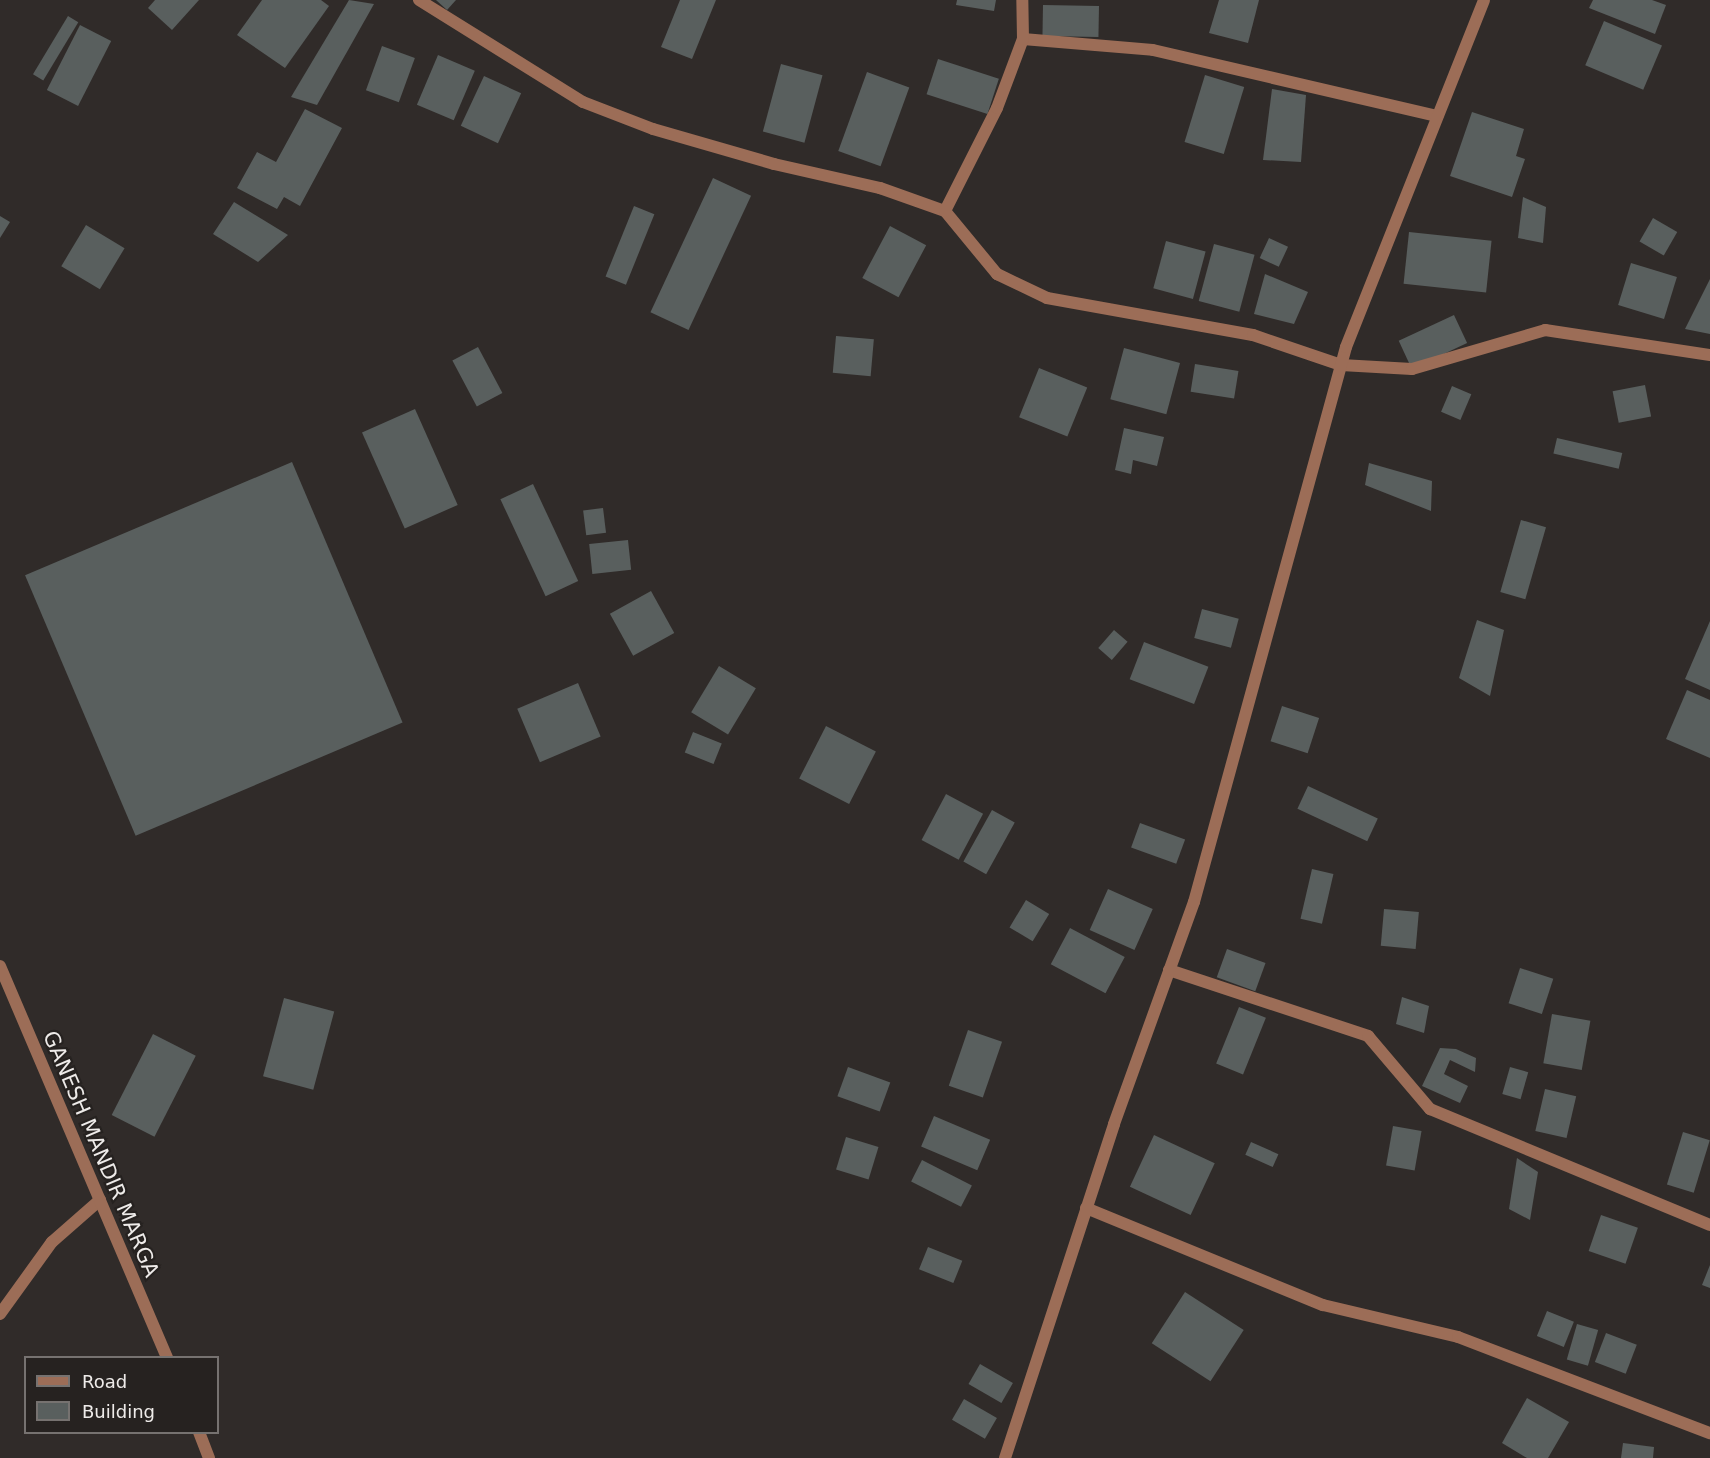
<!DOCTYPE html>
<style>
body{margin:0}
#map{position:relative;width:1710px;height:1458px;overflow:hidden;background:#302b29;font-family:"DejaVu Sans",sans-serif}
div>[style]{position:absolute}
[style*='--x']{left:calc(var(--x)*1px);top:calc(var(--y)*1px);width:calc(var(--w)*1px);rotate:calc(var(--a)*1deg)}
.building>*{inset:0;background:#595f5e;transform-origin:0 0}
.service>*{height:12px;margin:-6px;padding:0 6px;transform-origin:6px;border-radius:6px;background:#9c6d57}
.minor>*{height:12px;margin:-6px;padding:0 6px;transform-origin:6px;border-radius:6px;background:#9c6d57}
span{translate:-50% -50%;white-space:nowrap;text-align:center;line-height:1.15;-webkit-text-stroke:4.5px #262220;paint-order:stroke}
.street-label{font-size:21px;color:#eeebe9}
.legend{position:absolute;left:24px;top:1356px;width:195px;height:78px;box-sizing:border-box;background:#262220;border:2px solid #767270;margin:0;padding:8px 10px;list-style:none;font-size:18px;color:#eeebe9}
.legend li{display:flex;align-items:center;gap:12px;height:30px}
.legend b{width:30px;border:2px solid #767270}
</style>
<div id="map">
<div class="building">
<i style="clip-path:polygon(155px 0,199px 0,172px 30px,148px 8px)"></i>
<i style="clip-path:polygon(262px 0,321px 0,329px 6px,285px 68px,237px 35px)"></i>
<i style="clip-path:polygon(349px 0,374px 4px,317px 105px,291px 97px)"></i>
<i style="clip-path:polygon(436px 0,456px 0,447px 10px)"></i>
<i style="clip-path:polygon(680px 0,716px 0,692px 59px,661px 47px)"></i>
<i style="clip-path:polygon(957px 0,996px 0,994px 11px,956px 5px)"></i>
<i style="clip-path:polygon(1219px 0,1259px 0,1248px 43px,1209px 33px)"></i>
<i style="clip-path:polygon(1593px 0,1652px 0,1666px 5px,1655px 34px,1589px 8px)"></i>
<i style="left:1043px;top:5px;width:56px;height:31px;rotate:1deg"></i>
<i style="left:68px;top:16px;width:12px;height:68px;rotate:31deg"></i>
<i style="left:1604px;top:21px;width:63px;height:48px;rotate:23deg"></i>
<i style="left:80px;top:25px;width:35px;height:73px;rotate:27deg"></i>
<i style="left:382px;top:46px;width:35px;height:47px;rotate:20deg"></i>
<i style="left:438px;top:55px;width:40px;height:54px;rotate:23deg"></i>
<i style="left:938px;top:59px;width:64px;height:37px;rotate:18deg"></i>
<i style="left:781px;top:64px;width:43px;height:70px;rotate:15deg"></i>
<i style="left:867px;top:72px;width:45px;height:84px;rotate:20deg"></i>
<i style="left:1205px;top:75px;width:41px;height:70px;rotate:17deg"></i>
<i style="left:484px;top:76px;width:41px;height:55px;rotate:25deg"></i>
<i style="clip-path:polygon(1272px 89px,1306px 95px,1301px 162px,1263px 160px)"></i>
<i style="clip-path:polygon(305px 109px,342px 128px,300px 206px,284px 197px,277px 209px,237px 188px,257px 152px,276px 162px)"></i>
<i style="clip-path:polygon(1472px 112px,1524px 129px,1516px 156px,1525px 159px,1512px 197px,1450px 176px)"></i>
<i style="left:713px;top:178px;width:42px;height:148px;rotate:25deg"></i>
<i style="clip-path:polygon(1523px 197px,1546px 207px,1543px 243px,1518px 238px)"></i>
<i style="clip-path:polygon(234px 202px,288px 235px,258px 262px,213px 234px)"></i>
<i style="left:634px;top:206px;width:22px;height:76px;rotate:22deg"></i>
<i style="clip-path:polygon(0 216px,10px 222px,0 238px)"></i>
<i style="left:1653px;top:218px;width:28px;height:27px;rotate:30deg"></i>
<i style="left:86px;top:225px;width:45px;height:48px;rotate:31deg"></i>
<i style="left:890px;top:226px;width:41px;height:59px;rotate:28deg"></i>
<i style="left:1409px;top:232px;width:83px;height:52px;rotate:6deg"></i>
<i style="left:1269px;top:238px;width:21px;height:22px;rotate:25deg"></i>
<i style="left:1166px;top:241px;width:41px;height:49px;rotate:15deg"></i>
<i style="left:1214px;top:244px;width:42px;height:59px;rotate:15deg"></i>
<i style="left:1631px;top:263px;width:48px;height:44px;rotate:17deg"></i>
<i style="clip-path:polygon(1265px 274px,1308px 292px,1294px 324px,1254px 314px)"></i>
<i style="clip-path:polygon(1710px 279px,1710px 334px,1685px 329px)"></i>
<i style="left:1454px;top:315px;width:31px;height:61px;rotate:65deg"></i>
<i style="left:836px;top:336px;width:38px;height:37px;rotate:5deg"></i>
<i style="left:478px;top:347px;width:52px;height:29px;rotate:62deg"></i>
<i style="left:1124px;top:348px;width:58px;height:53px;rotate:15deg"></i>
<i style="left:1195px;top:364px;width:44px;height:28px;rotate:9deg"></i>
<i style="left:1039px;top:368px;width:52px;height:53px;rotate:22deg"></i>
<i style="left:1645px;top:385px;width:32px;height:33px;rotate:79deg"></i>
<i style="left:1452px;top:386px;width:21px;height:28px;rotate:23deg"></i>
<i style="left:415px;top:409px;width:105px;height:58px;rotate:66deg"></i>
<i style="clip-path:polygon(1124px 428px,1164px 437px,1157px 466px,1133px 460px,1131px 474px,1115px 470px)"></i>
<i style="left:1557px;top:438px;width:67px;height:16px;rotate:13deg"></i>
<i style="left:292px;top:462px;width:283px;height:290px;rotate:67deg"></i>
<i style="clip-path:polygon(1369px 463px,1432px 481px,1431px 511px,1365px 485px)"></i>
<i style="left:533px;top:484px;width:107px;height:36px;rotate:65deg"></i>
<i style="left:603px;top:508px;width:25px;height:20px;rotate:83deg"></i>
<i style="left:1521px;top:520px;width:26px;height:75px;rotate:16deg"></i>
<i style="left:628px;top:540px;width:30px;height:39px;rotate:84deg"></i>
<i style="left:651px;top:591px;width:48px;height:47px;rotate:61deg"></i>
<i style="left:1202px;top:609px;width:38px;height:30px;rotate:15deg"></i>
<i style="clip-path:polygon(1477px 620px,1504px 630px,1490px 696px,1459px 678px)"></i>
<i style="clip-path:polygon(1710px 621px,1710px 690px,1685px 679px)"></i>
<i style="left:1114px;top:630px;width:18px;height:24px;rotate:41deg"></i>
<i style="left:1144px;top:642px;width:69px;height:40px;rotate:21deg"></i>
<i style="left:719px;top:666px;width:43px;height:54px;rotate:31deg"></i>
<i style="left:578px;top:683px;width:58px;height:66px;rotate:67deg"></i>
<i style="clip-path:polygon(1687px 690px,1710px 700px,1710px 758px,1666px 739px)"></i>
<i style="left:1282px;top:706px;width:39px;height:37px;rotate:18deg"></i>
<i style="left:826px;top:726px;width:56px;height:59px;rotate:27deg"></i>
<i style="left:693px;top:732px;width:31px;height:22px;rotate:22deg"></i>
<i style="left:1308px;top:786px;width:77px;height:25px;rotate:25deg"></i>
<i style="left:946px;top:794px;width:42px;height:52px;rotate:28deg"></i>
<i style="left:992px;top:810px;width:26px;height:59px;rotate:29deg"></i>
<i style="left:1140px;top:823px;width:48px;height:26px;rotate:20deg"></i>
<i style="left:1312px;top:869px;width:22px;height:51px;rotate:13deg"></i>
<i style="left:1108px;top:889px;width:49px;height:45px;rotate:24deg"></i>
<i style="left:1026px;top:900px;width:27px;height:32px;rotate:31deg"></i>
<i style="left:1384px;top:909px;width:35px;height:37px;rotate:5deg"></i>
<i style="left:1070px;top:928px;width:62px;height:41px;rotate:28deg"></i>
<i style="left:1227px;top:949px;width:41px;height:30px;rotate:20deg"></i>
<i style="left:1520px;top:968px;width:35px;height:37px;rotate:18deg"></i>
<i style="clip-path:polygon(1402px 997px,1429px 1006px,1424px 1033px,1396px 1024px)"></i>
<i style="left:284px;top:998px;width:52px;height:81px;rotate:15deg"></i>
<i style="left:1239px;top:1007px;width:29px;height:61px;rotate:22deg"></i>
<i style="left:1552px;top:1014px;width:39px;height:50px;rotate:10deg"></i>
<i style="left:968px;top:1030px;width:36px;height:59px;rotate:19deg"></i>
<i style="left:153px;top:1034px;width:48px;height:91px;rotate:27deg"></i>
<i style="clip-path:polygon(1440px 1048px,1456px 1049px,1476px 1058px,1475px 1072px,1450px 1060px,1444px 1074px,1468px 1086px,1460px 1103px,1422px 1086px)"></i>
<i style="left:848px;top:1067px;width:45px;height:31px;rotate:20deg"></i>
<i style="left:1510px;top:1067px;width:19px;height:28px;rotate:16deg"></i>
<i style="left:1545px;top:1089px;width:32px;height:43px;rotate:13deg"></i>
<i style="left:934px;top:1116px;width:61px;height:33px;rotate:23deg"></i>
<i style="left:1393px;top:1126px;width:29px;height:40px;rotate:10deg"></i>
<i style="left:1683px;top:1132px;width:28px;height:55px;rotate:17deg"></i>
<i style="left:1154px;top:1135px;width:67px;height:57px;rotate:25deg"></i>
<i style="left:846px;top:1137px;width:34px;height:34px;rotate:17deg"></i>
<i style="left:1251px;top:1142px;width:30px;height:14px;rotate:24deg"></i>
<i style="clip-path:polygon(1517px 1158px,1538px 1172px,1530px 1220px,1509px 1209px)"></i>
<i style="left:922px;top:1160px;width:56px;height:24px;rotate:27deg"></i>
<i style="left:1601px;top:1215px;width:39px;height:38px;rotate:19deg"></i>
<i style="left:928px;top:1247px;width:37px;height:24px;rotate:22deg"></i>
<i style="clip-path:polygon(1710px 1265px,1710px 1288px,1702px 1285px)"></i>
<i style="left:1185px;top:1292px;width:70px;height:61px;rotate:33deg"></i>
<i style="left:1547px;top:1311px;width:29px;height:27px;rotate:22deg"></i>
<i style="left:1577px;top:1324px;width:22px;height:37px;rotate:16deg"></i>
<i style="left:1606px;top:1333px;width:33px;height:31px;rotate:21deg"></i>
<i style="left:980px;top:1364px;width:38px;height:23px;rotate:30deg"></i>
<i style="clip-path:polygon(1527px 1398px,1569px 1422px,1548px 1458px,1527px 1458px,1502px 1443px)"></i>
<i style="left:964px;top:1399px;width:38px;height:24px;rotate:30deg"></i>
<i style="clip-path:polygon(1623px 1443px,1654px 1447px,1653px 1458px,1621px 1458px)"></i>
</div>
<div class="service">
<i style="--x:0;--y:1314;--w:89;--a:-54.2"></i>
<i style="--x:52;--y:1242;--w:64;--a:-41.2"></i>
</div>
<div class="minor">
<i style="--x:419;--y:0;--w:193;--a:31.9"></i>
<i style="--x:583;--y:102;--w:75;--a:21.1"></i>
<i style="--x:653;--y:129;--w:126;--a:16.1"></i>
<i style="--x:774;--y:164;--w:109;--a:12.8"></i>
<i style="--x:880;--y:188;--w:69;--a:19.5"></i>
<i style="--x:945;--y:211;--w:82;--a:50.5"></i>
<i style="--x:997;--y:274;--w:55;--a:25.6"></i>
<i style="--x:1047;--y:298;--w:209;--a:10.2"></i>
<i style="--x:1253;--y:335;--w:93;--a:18.8"></i>
<i style="--x:1341;--y:365;--w:71;--a:3.2"></i>
<i style="--x:1412;--y:369;--w:139;--a:-16.3"></i>
<i style="--x:1545;--y:330;--w:167;--a:8.6"></i>
<i style="--x:1023;--y:39;--w:130;--a:4.8"></i>
<i style="--x:1153;--y:50;--w:292;--a:13.1"></i>
<i style="--x:945;--y:211;--w:115;--a:-63.2"></i>
<i style="--x:997;--y:108;--w:74;--a:-69.4"></i>
<i style="--x:1023;--y:39;--w:39;--a:-91"></i>
<i style="--x:0;--y:966;--w:426;--a:66.9"></i>
<i style="--x:1169;--y:970;--w:210;--a:18.3"></i>
<i style="--x:1368;--y:1036;--w:96;--a:49.7"></i>
<i style="--x:1430;--y:1109;--w:303;--a:22.5"></i>
<i style="--x:1086;--y:1208;--w:256;--a:22.3"></i>
<i style="--x:1323;--y:1305;--w:139;--a:13.3"></i>
<i style="--x:1458;--y:1337;--w:270;--a:20.9"></i>
<i style="--x:199;--y:1432;--w:28;--a:69"></i>
<i style="--x:1005;--y:1458;--w:351;--a:-71.9"></i>
<i style="--x:1114;--y:1124;--w:236;--a:-70.2"></i>
<i style="--x:1194;--y:902;--w:575;--a:-74.68"></i>
<i style="--x:1346;--y:347;--w:373;--a:-68.3"></i>
</div>
<div class="street-label">
<span style="left:101px;top:1154px;rotate:67deg">GANESH MANDIR MARGA</span>
</div>
<ul class="legend">
<li><b style="height:8px;background:#9c6d57"></b>Road</li>
<li><b style="height:16px;background:#595f5e"></b>Building</li>
</ul>
</div>
